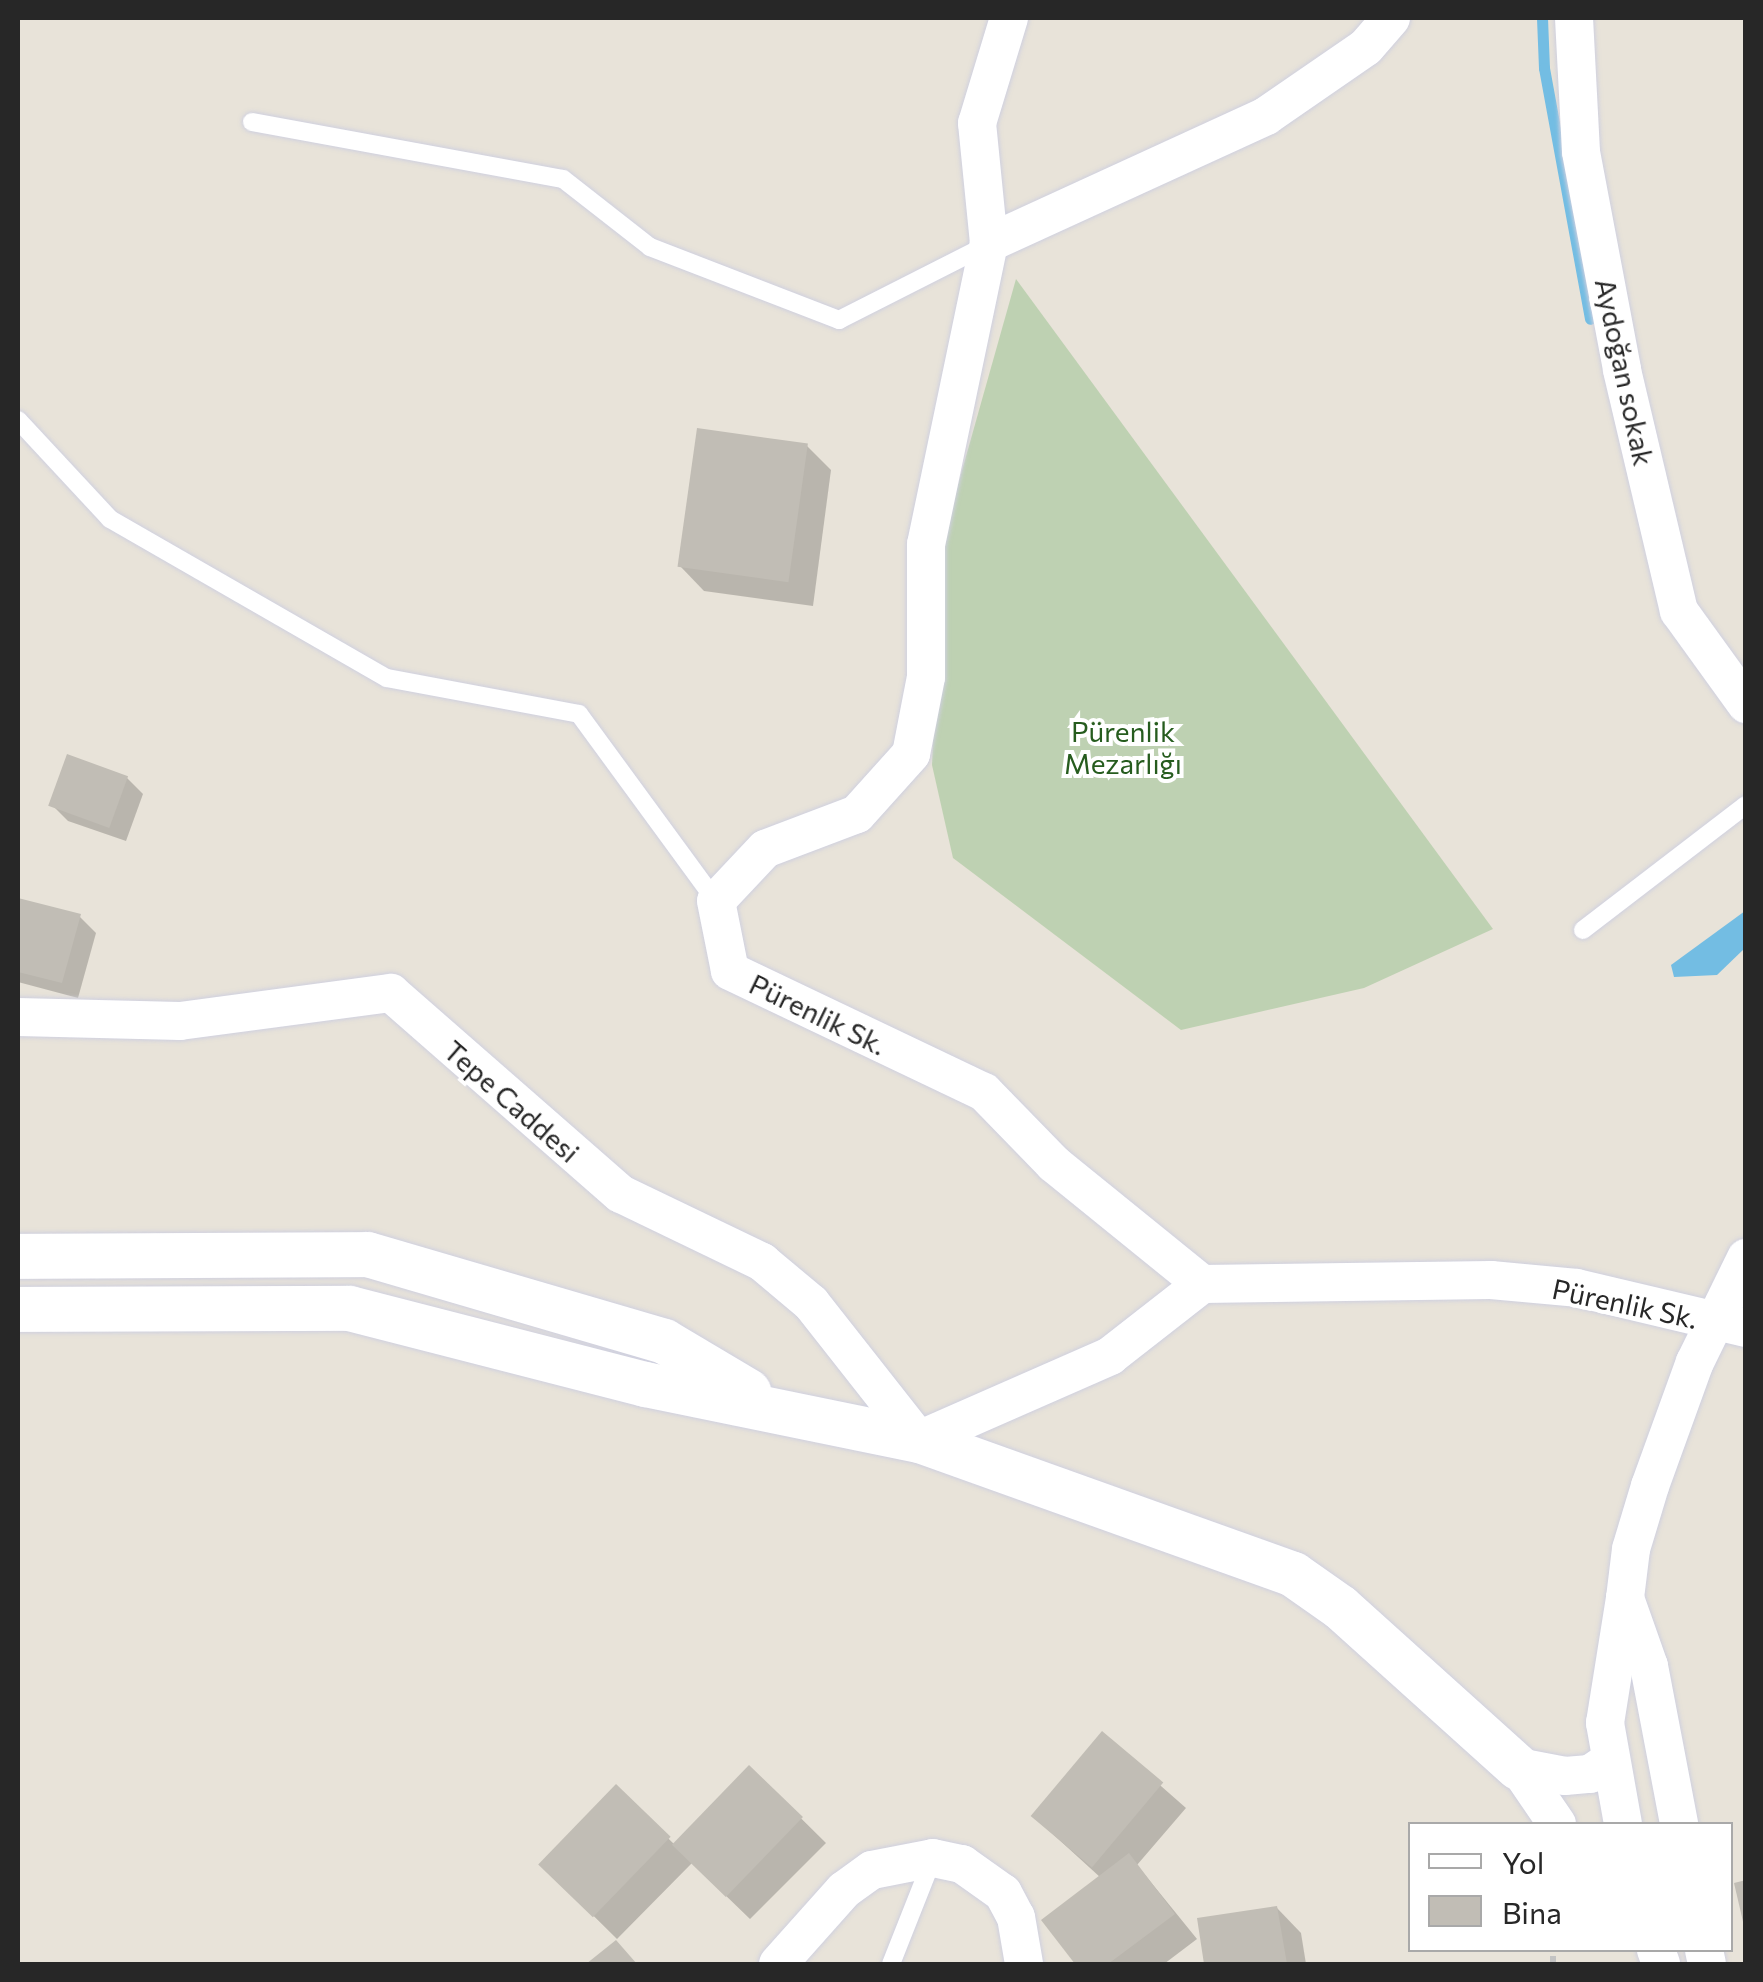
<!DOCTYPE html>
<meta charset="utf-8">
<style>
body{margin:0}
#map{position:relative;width:1763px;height:1982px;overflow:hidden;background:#e8e3d9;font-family:Commissioner,sans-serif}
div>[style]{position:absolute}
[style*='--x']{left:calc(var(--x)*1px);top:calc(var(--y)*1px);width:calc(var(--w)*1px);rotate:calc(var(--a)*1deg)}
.cemetery>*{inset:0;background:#bed1b2}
.water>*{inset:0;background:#73bde3}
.shadow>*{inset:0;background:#0003}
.stream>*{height:11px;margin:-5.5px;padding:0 5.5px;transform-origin:5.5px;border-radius:5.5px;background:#73bde3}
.building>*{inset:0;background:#c1bdb5;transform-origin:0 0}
.path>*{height:6px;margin-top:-3px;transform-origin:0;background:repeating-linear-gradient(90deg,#c3c3c3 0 8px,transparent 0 13px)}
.roads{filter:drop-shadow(0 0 2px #cfd0df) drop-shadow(0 0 2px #cfd0df)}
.service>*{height:18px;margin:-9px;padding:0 9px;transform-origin:9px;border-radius:9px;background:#fff}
.minor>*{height:38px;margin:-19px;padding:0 19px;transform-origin:19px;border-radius:19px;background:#fff}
.tertiary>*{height:45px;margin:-22.5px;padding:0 22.5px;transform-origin:22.5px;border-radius:22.5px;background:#fff}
span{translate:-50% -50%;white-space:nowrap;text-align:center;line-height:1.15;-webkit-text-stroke:8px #fff;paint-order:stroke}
.street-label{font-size:28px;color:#272727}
.park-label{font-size:28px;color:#265c1e}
.frame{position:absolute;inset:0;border:20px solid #272727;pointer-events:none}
.legend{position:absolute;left:1408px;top:1822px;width:325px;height:130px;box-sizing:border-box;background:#fff;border:2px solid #a9a9a9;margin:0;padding:12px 18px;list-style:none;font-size:30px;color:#272727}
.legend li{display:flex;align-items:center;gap:20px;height:50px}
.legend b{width:50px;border:2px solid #a9a9a9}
</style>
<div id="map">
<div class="cemetery">
<i style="clip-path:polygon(1016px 279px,1493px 929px,1364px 988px,1181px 1030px,953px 858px,932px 765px,941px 545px)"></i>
</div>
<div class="water">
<i style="clip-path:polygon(1745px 911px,1745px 948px,1717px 975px,1674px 977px,1671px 965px)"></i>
</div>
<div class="shadow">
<i style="clip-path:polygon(807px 446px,831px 470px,813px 606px,704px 591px,680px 566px)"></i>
<i style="clip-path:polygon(127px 778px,143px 794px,126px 841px,68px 821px,52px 805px)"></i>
<i style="clip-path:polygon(18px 900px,80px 917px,96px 933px,78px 998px,18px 982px)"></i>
<i style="clip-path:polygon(1103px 1735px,1186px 1808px,1137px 1865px,1197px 1939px,1164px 1964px,1078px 1964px,1045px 1920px,1101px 1878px,1033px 1816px)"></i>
<i style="clip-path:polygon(750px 1768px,826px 1843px,750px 1919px,692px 1863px,617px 1939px,541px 1864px,616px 1788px,674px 1844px)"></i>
<i style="clip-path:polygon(1277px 1908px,1301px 1933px,1306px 1964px,1206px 1964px,1199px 1921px)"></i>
</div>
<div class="stream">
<i style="--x:1542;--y:18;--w:50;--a:87.7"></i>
<i style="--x:1544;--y:68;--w:255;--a:79.6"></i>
</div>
<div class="building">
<i style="left:697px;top:428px;width:112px;height:140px;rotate:8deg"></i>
<i style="left:67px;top:754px;width:65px;height:55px;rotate:20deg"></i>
<i style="clip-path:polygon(18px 898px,81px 914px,62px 983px,18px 972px)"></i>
<i style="left:1102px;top:1731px;width:80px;height:111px;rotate:40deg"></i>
<i style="left:749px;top:1765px;width:75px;height:111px;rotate:44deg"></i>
<i style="left:616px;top:1784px;width:76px;height:112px;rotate:44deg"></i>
<i style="clip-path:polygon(1129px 1853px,1175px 1914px,1108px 1964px,1075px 1964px,1041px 1920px)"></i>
<i style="clip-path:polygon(1746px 1880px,1746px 1926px,1744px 1926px,1734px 1883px)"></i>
<i style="clip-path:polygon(1277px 1906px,1287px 1964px,1204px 1964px,1197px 1918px)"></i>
<i style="clip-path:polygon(616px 1940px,637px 1964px,586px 1964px)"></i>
</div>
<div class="path">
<i style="--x:1553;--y:1964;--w:14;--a:-90"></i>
</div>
<div class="roads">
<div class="service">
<i style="--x:252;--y:122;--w:316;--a:10.4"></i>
<i style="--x:563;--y:179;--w:110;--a:38"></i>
<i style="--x:650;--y:247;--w:203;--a:21.1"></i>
<i style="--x:839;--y:320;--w:168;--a:-26.9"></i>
<i style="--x:18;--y:420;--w:135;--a:47.1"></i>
<i style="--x:110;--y:519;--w:319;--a:29.9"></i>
<i style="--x:387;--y:678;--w:195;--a:10.6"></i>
<i style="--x:579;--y:714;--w:232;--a:53.8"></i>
<i style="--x:1583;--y:930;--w:205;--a:-37.5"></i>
<i style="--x:891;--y:1964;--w:114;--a:-68.4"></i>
</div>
<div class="minor">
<i style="--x:1009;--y:18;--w:110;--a:106.9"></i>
<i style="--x:977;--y:123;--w:121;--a:84.3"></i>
<i style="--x:989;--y:243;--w:308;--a:101.8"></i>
<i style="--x:926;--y:544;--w:133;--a:90"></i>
<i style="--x:926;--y:677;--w:78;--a:101"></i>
<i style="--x:911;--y:754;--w:81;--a:132"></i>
<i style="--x:857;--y:814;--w:98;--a:159.2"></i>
<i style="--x:765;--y:849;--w:71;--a:133.3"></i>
<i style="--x:716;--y:901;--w:71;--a:78.7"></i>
<i style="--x:730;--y:971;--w:281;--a:25.5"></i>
<i style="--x:984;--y:1092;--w:100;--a:45.8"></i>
<i style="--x:1054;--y:1164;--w:191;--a:39"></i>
<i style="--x:1202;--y:1284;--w:289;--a:-0.8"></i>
<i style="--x:1491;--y:1280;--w:86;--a:5.3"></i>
<i style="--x:1577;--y:1288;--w:174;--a:13.3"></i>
<i style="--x:1574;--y:18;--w:134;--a:87"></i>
<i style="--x:1581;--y:152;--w:222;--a:79.3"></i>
<i style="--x:1622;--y:370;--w:248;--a:76.7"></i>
<i style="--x:1679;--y:611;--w:115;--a:54.2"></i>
<i style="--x:989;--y:243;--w:305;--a:-24.6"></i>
<i style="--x:1266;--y:116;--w:121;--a:-34.6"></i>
<i style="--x:1366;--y:47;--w:38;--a:-49"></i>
<i style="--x:18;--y:1017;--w:162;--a:1.4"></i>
<i style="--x:180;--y:1021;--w:213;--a:-7.6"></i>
<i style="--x:391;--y:993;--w:305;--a:41.2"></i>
<i style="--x:621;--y:1194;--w:157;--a:25.7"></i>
<i style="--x:762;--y:1262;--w:64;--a:39.9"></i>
<i style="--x:811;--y:1303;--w:174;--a:51.8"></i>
<i style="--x:919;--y:1440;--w:209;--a:-23.7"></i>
<i style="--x:1110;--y:1356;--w:117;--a:-38"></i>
<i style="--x:1625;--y:1598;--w:49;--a:-83"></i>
<i style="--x:1631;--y:1549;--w:66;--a:-73.2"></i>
<i style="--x:1650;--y:1486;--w:132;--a:-70.1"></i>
<i style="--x:1695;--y:1362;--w:116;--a:-63.9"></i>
<i style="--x:1518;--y:1767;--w:48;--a:10.8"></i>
<i style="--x:1565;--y:1776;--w:25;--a:-5"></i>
<i style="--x:1590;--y:1774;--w:25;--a:-34"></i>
<i style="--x:1518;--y:1767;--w:69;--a:55.6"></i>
<i style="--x:1623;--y:1824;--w:103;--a:-100.1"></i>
<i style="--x:1605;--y:1723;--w:127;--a:-80.9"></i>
<i style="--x:1625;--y:1598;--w:72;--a:70.6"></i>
<i style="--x:1649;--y:1666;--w:161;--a:79.2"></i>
<i style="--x:1656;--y:1950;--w:15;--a:70"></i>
<i style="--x:1704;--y:1950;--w:14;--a:78"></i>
<i style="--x:778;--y:1964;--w:99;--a:-48.3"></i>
<i style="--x:844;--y:1890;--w:34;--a:-36"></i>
<i style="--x:872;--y:1870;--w:62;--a:-11.1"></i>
<i style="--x:933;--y:1858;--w:30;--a:12"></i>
<i style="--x:962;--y:1864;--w:50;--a:35.3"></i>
<i style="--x:1003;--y:1893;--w:27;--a:62"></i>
<i style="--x:1016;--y:1917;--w:48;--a:80.3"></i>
</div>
<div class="tertiary">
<i style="--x:18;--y:1256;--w:349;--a:-0.3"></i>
<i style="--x:367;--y:1254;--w:309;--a:16.3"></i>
<i style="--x:664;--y:1341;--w:98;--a:30.8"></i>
<i style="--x:18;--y:1309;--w:331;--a:-0.2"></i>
<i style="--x:349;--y:1308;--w:306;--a:14.4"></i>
<i style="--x:645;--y:1384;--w:280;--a:11.6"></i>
<i style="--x:919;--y:1440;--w:397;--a:19.7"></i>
<i style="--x:1293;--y:1574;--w:57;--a:35.1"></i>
<i style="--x:1340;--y:1607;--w:239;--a:42"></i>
</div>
</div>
<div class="street-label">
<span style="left:1625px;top:372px;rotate:78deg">Aydoğan sokak</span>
<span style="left:818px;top:1014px;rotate:26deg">Pürenlik Sk.</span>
<span style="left:512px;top:1101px;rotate:41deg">Tepe Caddesi</span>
<span style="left:1625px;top:1303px;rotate:12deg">Pürenlik Sk.</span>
</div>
<div class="park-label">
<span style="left:1123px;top:747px">Pürenlik<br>Mezarlığı</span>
</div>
<div class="frame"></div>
<ul class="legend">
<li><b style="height:12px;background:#fff"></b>Yol</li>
<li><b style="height:28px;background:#c1bdb5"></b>Bina</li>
</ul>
</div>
